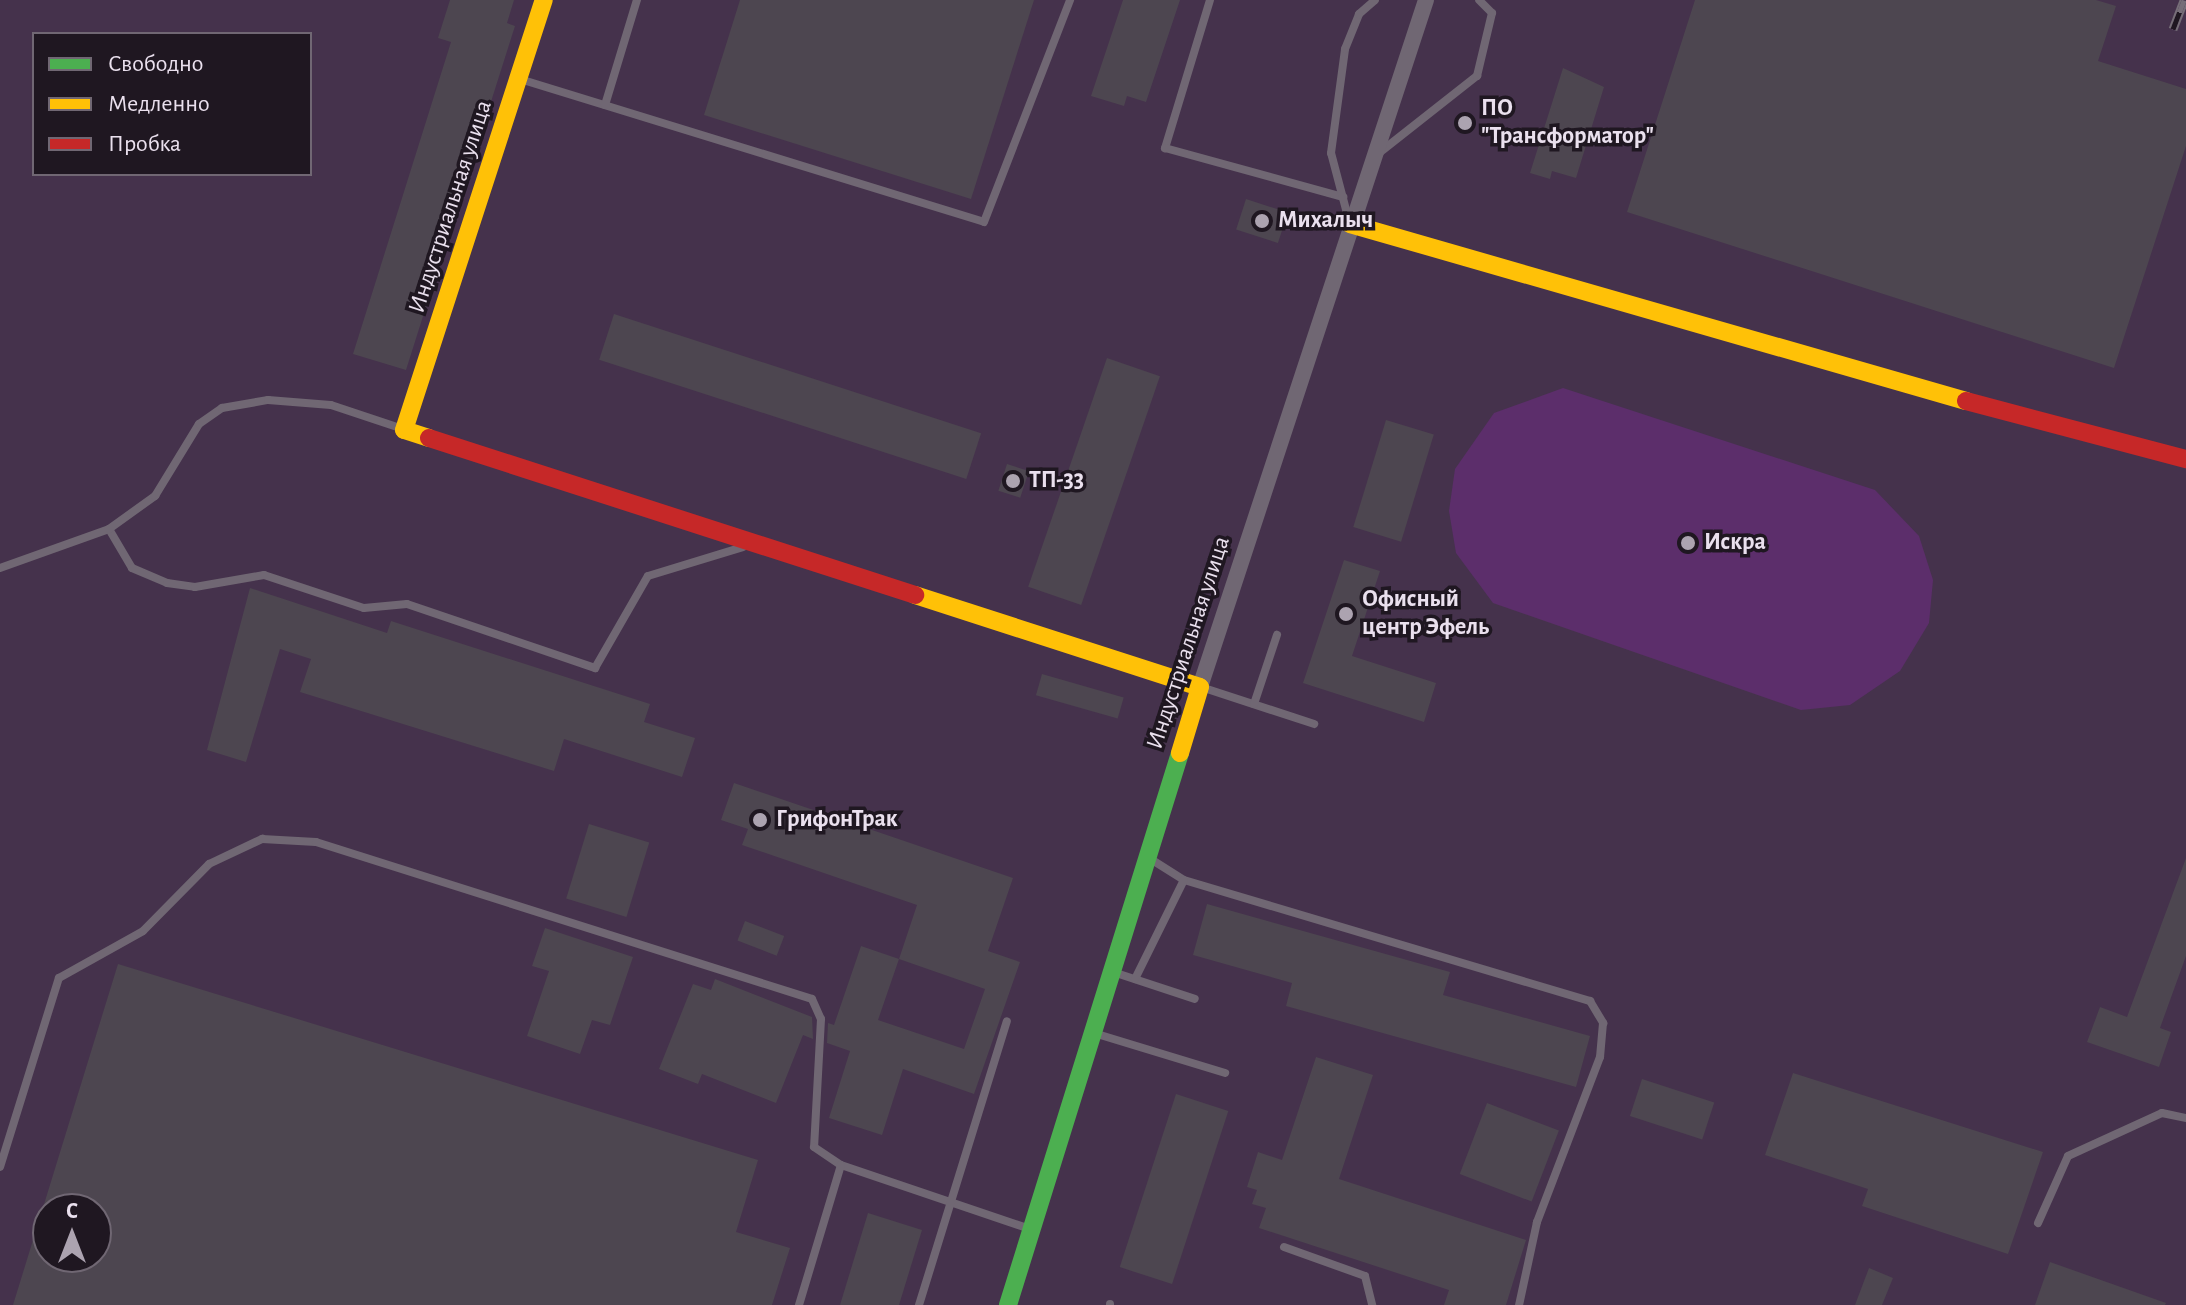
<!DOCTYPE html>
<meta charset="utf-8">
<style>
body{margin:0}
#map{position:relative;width:2186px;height:1305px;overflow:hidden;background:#3a313d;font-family:"Alegreya Sans",sans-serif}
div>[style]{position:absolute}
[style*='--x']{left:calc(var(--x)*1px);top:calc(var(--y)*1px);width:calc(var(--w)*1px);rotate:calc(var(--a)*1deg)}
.built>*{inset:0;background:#45324c}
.green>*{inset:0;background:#5c2e6b}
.building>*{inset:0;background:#4d4650;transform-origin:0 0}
.lane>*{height:8px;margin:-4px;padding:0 4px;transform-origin:4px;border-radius:4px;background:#706773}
.street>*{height:16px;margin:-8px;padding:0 8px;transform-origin:8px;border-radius:8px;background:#706773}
.fast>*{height:18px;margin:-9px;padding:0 9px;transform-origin:9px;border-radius:9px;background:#4caf50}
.slow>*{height:18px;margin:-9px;padding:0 9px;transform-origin:9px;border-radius:9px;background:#ffc107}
.jam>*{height:18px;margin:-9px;padding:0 9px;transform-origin:9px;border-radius:9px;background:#c62828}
.rail>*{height:9px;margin-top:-4.5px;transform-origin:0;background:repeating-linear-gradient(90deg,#1f1721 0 18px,#766e78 0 36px);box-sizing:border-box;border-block:2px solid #766e78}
.dots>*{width:22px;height:22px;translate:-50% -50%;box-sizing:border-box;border:4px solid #1f1721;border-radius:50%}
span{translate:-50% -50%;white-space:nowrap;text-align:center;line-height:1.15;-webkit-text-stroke:7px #1f1721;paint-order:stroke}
.poi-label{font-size:24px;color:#eae0ee;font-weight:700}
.left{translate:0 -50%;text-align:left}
.street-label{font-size:24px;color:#eae0ee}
.legend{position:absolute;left:32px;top:32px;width:280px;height:144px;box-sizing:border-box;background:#1f1721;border:2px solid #706773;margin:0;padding:10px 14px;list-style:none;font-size:24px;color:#eae0ee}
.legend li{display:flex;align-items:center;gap:16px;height:40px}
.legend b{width:40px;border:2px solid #706773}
.north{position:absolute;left:32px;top:1193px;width:80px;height:80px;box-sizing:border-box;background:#1f1721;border:2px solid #706773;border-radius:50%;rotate:0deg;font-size:22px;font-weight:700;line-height:32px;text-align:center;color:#eae0ee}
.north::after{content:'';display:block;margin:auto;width:28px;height:36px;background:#aca3b0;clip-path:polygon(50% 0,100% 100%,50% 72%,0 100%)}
</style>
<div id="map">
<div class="built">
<i style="clip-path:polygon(evenodd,0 0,2186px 0,2186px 1305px,0 1305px,0 0,34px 34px,310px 34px,310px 174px,34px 174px,34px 34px,0 0,48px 1209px,96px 1209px,96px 1257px,48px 1257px,48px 1209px)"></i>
</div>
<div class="green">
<i style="clip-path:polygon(1563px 388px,1875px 490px,1919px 536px,1933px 580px,1929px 623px,1900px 671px,1850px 705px,1801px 710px,1493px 603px,1456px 553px,1449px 511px,1455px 469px,1494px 413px)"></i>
</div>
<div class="building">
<i style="clip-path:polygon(450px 0,514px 0,507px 23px,515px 26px,406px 370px,353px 354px,451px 42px,438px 38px)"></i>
<i style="clip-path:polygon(740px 0,1034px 0,971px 199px,704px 115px)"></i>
<i style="clip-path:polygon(1123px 0,1180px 0,1146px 102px,1127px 96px,1124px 106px,1091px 96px)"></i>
<i style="clip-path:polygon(1695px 0,2096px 0,2116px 6px,2098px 61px,2186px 89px,2186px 146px,2114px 368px,1627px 212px)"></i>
<i style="clip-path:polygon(1563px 68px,1604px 87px,1576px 178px,1552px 171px,1550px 179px,1530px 173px)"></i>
<i style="left:1246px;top:199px;width:44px;height:32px;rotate:18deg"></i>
<i style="left:614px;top:314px;width:386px;height:48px;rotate:18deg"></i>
<i style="left:1107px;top:358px;width:56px;height:242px;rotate:19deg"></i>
<i style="left:1386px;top:420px;width:50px;height:112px;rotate:17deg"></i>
<i style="left:1007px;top:464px;width:23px;height:28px;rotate:18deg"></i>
<i style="clip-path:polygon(1344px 560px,1380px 571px,1352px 656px,1436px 683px,1424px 722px,1303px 683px)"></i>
<i style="clip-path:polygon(250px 588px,387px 633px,391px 621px,650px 704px,644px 722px,695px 738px,682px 777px,564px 739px,554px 771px,300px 692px,311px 659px,280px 649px,246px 762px,207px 750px)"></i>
<i style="left:1042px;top:674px;width:85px;height:22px;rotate:16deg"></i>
<i style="clip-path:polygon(evenodd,734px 783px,1013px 878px,988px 951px,1020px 962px,974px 1094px,903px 1069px,882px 1135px,829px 1118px,850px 1051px,827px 1043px,828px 1023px,834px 1025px,861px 946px,899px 959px,917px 905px,742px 845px,748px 829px,721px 820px,734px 783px,899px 959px,985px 989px,964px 1049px,878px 1020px,899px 959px)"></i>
<i style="left:589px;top:824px;width:63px;height:78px;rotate:17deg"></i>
<i style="clip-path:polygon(2186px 858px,2186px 956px,2160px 1028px,2171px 1032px,2159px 1067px,2087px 1042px,2100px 1007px,2127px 1017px)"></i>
<i style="clip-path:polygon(1207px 904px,1450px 972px,1443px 995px,1590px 1036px,1576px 1087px,1286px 1006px,1292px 983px,1193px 955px)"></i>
<i style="left:745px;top:921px;width:42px;height:21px;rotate:21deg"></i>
<i style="clip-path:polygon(545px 928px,633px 957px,610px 1025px,592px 1020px,580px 1054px,527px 1036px,549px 971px,532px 966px)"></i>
<i style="clip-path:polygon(evenodd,118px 964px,758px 1160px,736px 1232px,790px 1248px,772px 1305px,13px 1305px,118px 964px,48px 1209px,96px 1209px,96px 1257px,48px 1257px,48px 1209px)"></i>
<i style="clip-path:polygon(715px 979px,812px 1017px,813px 1039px,803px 1035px,776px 1103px,702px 1074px,698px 1084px,659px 1069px,693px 984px,711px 990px)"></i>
<i style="clip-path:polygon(1316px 1057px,1373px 1075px,1339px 1179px,1526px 1240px,1506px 1305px,1444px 1305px,1449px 1290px,1259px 1228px,1266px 1208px,1252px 1204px,1257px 1190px,1247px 1187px,1258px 1152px,1282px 1160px)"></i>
<i style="clip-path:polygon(1793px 1073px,2043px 1152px,2008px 1254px,1862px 1206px,1868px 1189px,1765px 1155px)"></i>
<i style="left:1642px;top:1079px;width:76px;height:39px;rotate:18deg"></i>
<i style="left:1176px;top:1094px;width:55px;height:182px;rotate:18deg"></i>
<i style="left:1487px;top:1103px;width:77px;height:76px;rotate:21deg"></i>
<i style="clip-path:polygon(868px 1213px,922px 1230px,899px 1305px,840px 1305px)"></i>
<i style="clip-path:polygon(2050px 1262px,2166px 1303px,2165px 1305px,2035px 1305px)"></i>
<i style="clip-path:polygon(1869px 1268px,1893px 1278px,1882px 1305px,1855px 1305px)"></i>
</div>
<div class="lane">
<i style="--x:1210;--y:0;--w:155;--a:106.9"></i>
<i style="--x:1165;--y:148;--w:185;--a:15.4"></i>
<i style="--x:523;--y:80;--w:482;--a:17.1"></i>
<i style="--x:984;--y:222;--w:238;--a:-68.8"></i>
<i style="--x:605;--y:105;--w:110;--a:-73.1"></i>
<i style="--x:1379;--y:153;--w:125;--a:-38.2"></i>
<i style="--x:1477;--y:76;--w:65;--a:-76.6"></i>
<i style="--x:1492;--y:13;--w:18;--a:-135"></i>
<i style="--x:1349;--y:221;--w:70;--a:-104.8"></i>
<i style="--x:1331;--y:153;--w:105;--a:-82.3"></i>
<i style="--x:1345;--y:49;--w:38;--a:-68"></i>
<i style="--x:1359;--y:14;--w:21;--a:-41"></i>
<i style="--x:109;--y:529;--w:45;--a:59.5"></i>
<i style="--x:132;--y:568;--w:38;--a:23"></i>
<i style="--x:167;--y:583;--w:28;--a:8"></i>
<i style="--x:195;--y:587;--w:70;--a:-9.9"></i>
<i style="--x:264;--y:575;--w:105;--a:18.3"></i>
<i style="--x:364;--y:608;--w:43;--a:-5.3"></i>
<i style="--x:407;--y:604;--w:199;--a:18.8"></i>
<i style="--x:595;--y:668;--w:106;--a:-60.1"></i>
<i style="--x:648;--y:576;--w:99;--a:-17"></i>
<i style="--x:0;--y:568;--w:116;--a:-19.7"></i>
<i style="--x:109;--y:529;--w:57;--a:-35.7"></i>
<i style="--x:155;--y:496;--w:84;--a:-58.6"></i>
<i style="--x:199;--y:424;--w:28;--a:-35"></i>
<i style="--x:222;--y:408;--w:47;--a:-9.9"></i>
<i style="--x:268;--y:400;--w:63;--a:4.5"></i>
<i style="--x:331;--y:405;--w:76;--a:18.4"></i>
<i style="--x:1204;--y:688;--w:116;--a:18.1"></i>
<i style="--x:1254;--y:704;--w:73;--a:-71.6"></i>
<i style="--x:1149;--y:858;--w:41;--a:32.2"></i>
<i style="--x:1184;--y:880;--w:424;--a:16.6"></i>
<i style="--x:1590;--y:1001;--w:26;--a:59"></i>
<i style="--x:1603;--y:1023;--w:34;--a:95"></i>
<i style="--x:1600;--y:1057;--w:177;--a:110.9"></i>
<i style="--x:1537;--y:1222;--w:85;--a:102.2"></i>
<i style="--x:1113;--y:972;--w:86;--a:18.2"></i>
<i style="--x:1135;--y:979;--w:110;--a:-63.7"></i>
<i style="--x:1097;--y:1034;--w:134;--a:16.9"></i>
<i style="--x:0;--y:1167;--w:198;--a:-72.7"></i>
<i style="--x:59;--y:978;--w:96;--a:-29.2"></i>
<i style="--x:143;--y:931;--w:94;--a:-45.4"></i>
<i style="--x:209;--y:864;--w:59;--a:-25.3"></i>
<i style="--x:262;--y:839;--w:54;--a:3.2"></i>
<i style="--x:316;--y:842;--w:520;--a:17.56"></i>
<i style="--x:812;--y:999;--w:22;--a:66"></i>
<i style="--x:821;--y:1019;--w:128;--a:93.1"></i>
<i style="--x:814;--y:1147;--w:32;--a:34"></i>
<i style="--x:841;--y:1165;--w:200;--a:18.7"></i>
<i style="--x:2038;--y:1223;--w:73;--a:-65.9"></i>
<i style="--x:2068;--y:1156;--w:103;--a:-24.6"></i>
<i style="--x:2162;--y:1113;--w:25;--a:12"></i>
<i style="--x:1284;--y:1247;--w:86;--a:19.7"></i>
<i style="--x:1365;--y:1276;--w:30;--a:76"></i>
<i style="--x:799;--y:1305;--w:146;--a:-73.3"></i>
<i style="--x:919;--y:1305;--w:297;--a:-72.8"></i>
<i style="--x:1110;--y:1305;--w:1;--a:-90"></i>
</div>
<div class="street">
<i style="--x:1200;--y:687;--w:723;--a:-71.79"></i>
</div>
<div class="fast">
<i style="--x:1008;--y:1305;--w:578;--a:-72.69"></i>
</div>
<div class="slow">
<i style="--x:1350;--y:224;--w:641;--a:16.03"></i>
<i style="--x:429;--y:438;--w:26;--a:-162"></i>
<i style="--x:404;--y:430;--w:452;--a:-72"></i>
<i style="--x:915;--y:595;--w:299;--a:17.9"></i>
<i style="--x:1200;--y:687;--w:69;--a:106.9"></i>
</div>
<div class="jam">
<i style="--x:1966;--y:401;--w:228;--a:14.8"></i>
<i style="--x:429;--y:438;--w:511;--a:17.9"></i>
</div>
<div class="rail">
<i style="--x:2173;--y:29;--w:31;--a:-69"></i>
</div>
<div class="dots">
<i style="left:1465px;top:123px;background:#aca3b0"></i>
<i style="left:1262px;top:221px;background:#aca3b0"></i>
<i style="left:1013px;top:481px;background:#aca3b0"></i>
<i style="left:1688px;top:543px;background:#aca3b0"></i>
<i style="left:1346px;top:614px;background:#aca3b0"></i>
<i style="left:760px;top:820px;background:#aca3b0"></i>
</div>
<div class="poi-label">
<span class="left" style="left:1481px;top:123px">ПО<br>"Трансформатор"</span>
<span class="left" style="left:1278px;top:221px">Михалыч</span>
<span class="left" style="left:1029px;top:481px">ТП-33</span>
<span class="left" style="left:1704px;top:543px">Искра</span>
<span class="left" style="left:1362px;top:614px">Офисный<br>центр Эфель</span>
<span class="left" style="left:776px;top:820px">ГрифонТрак</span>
</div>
<div class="street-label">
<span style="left:451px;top:207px;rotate:-72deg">Индустриальная улица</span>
<span style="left:1189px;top:643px;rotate:-72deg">Индустриальная улица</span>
</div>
<ul class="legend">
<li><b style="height:10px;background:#4caf50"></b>Свободно</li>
<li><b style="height:10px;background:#ffc107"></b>Медленно</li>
<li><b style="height:10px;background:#c62828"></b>Пробка</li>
</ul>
<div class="north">С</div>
</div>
